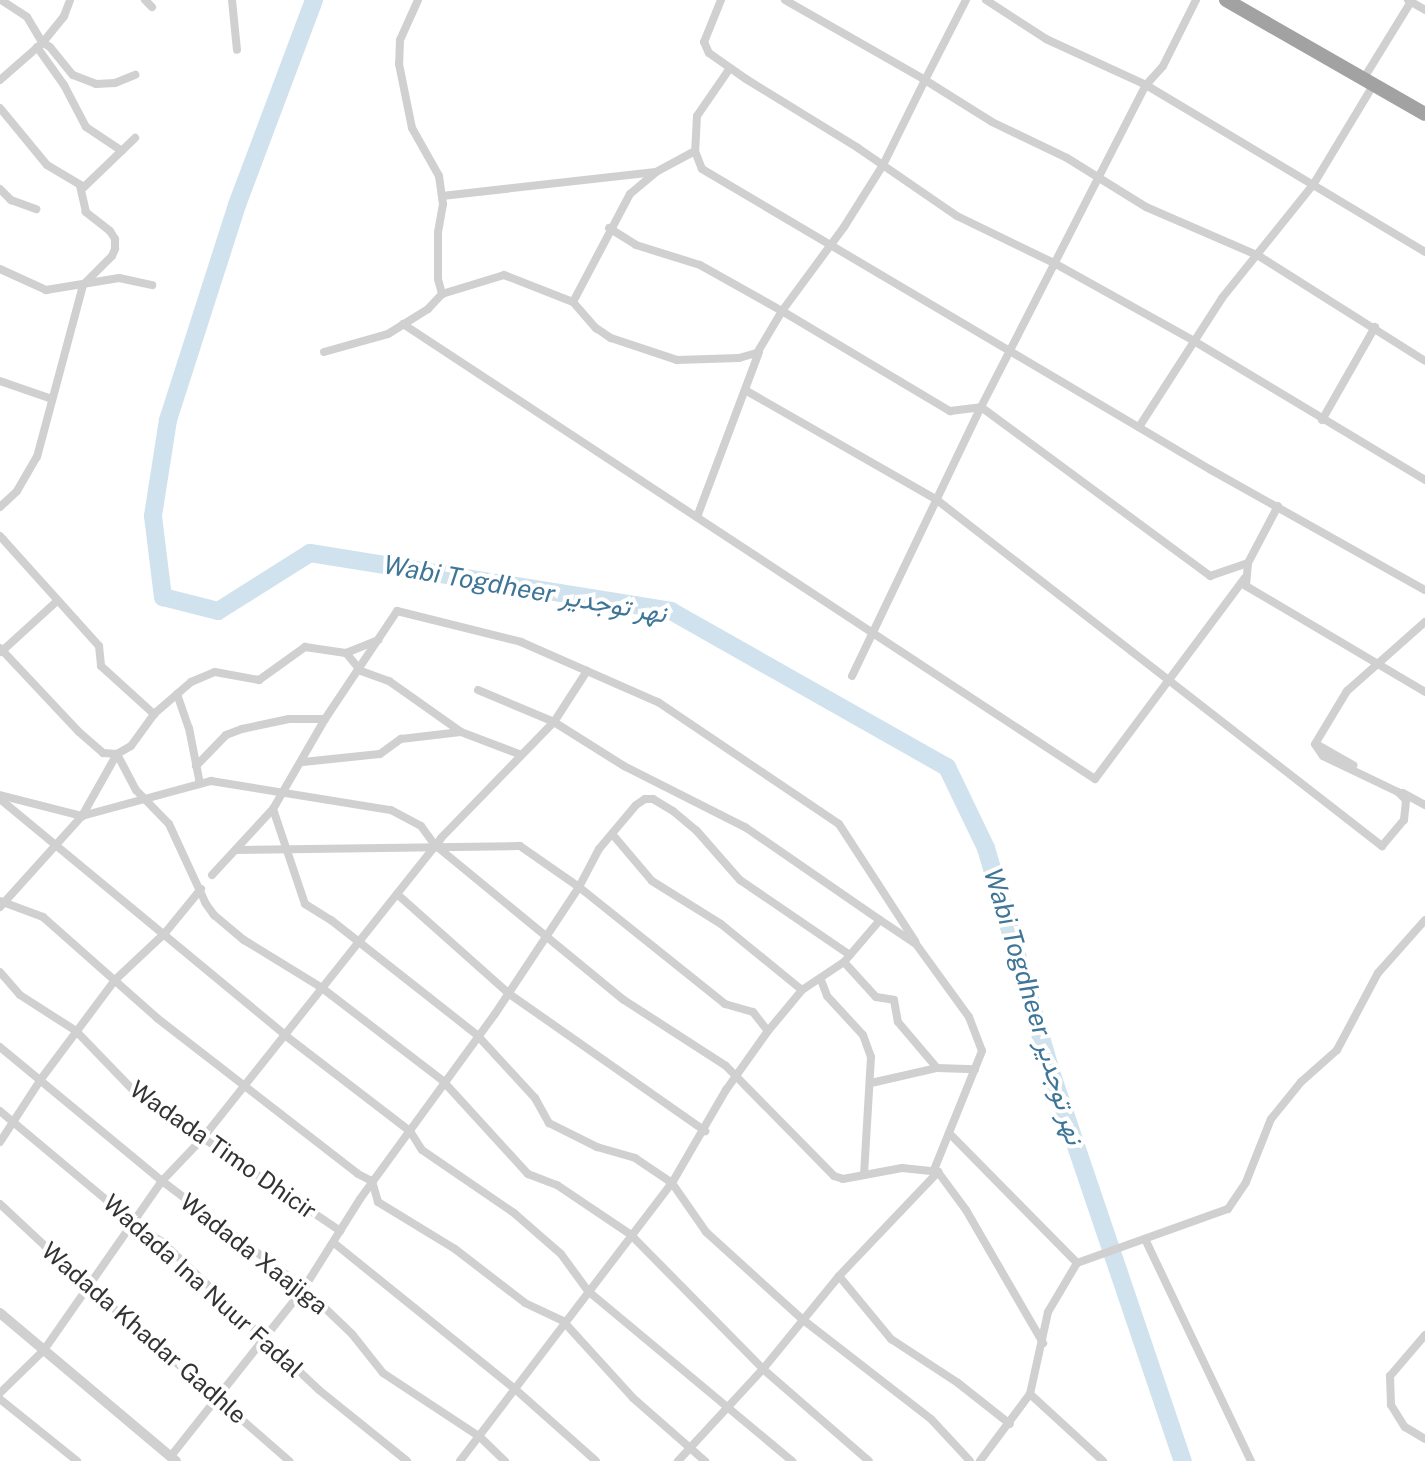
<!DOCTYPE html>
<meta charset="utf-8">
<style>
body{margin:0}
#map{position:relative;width:1425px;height:1461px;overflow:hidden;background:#fff;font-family:"Public Sans",Vazirmatn,sans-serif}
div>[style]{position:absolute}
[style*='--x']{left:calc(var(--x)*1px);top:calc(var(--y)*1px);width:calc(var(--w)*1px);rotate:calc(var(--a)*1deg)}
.river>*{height:18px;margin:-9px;padding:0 9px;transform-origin:9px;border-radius:9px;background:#cfe2ee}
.minor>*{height:8px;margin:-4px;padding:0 4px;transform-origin:4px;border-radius:4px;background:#d0d0d0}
.tertiary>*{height:10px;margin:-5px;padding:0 5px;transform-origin:5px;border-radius:5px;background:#d0d0d0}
.trunk>*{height:14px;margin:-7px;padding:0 7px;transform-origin:7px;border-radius:7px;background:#a2a2a2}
span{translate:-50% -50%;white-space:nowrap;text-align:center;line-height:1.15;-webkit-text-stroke:8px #fff;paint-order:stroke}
.street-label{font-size:24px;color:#333}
.water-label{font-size:26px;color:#3f7597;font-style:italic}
</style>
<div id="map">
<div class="river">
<i style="--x:314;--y:0;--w:219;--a:110.6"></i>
<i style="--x:237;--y:205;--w:226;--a:107.8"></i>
<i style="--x:168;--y:420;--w:97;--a:98.9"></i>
<i style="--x:153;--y:516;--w:82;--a:83"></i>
<i style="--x:163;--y:597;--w:57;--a:14.3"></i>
<i style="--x:218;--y:611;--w:109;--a:-32.2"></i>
<i style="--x:310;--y:553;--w:366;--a:9.1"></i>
<i style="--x:671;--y:611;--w:317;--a:29.5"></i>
<i style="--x:947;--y:767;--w:90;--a:64.3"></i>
<i style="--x:986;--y:848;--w:230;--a:73.8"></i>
<i style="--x:1050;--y:1069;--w:414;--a:71.3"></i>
</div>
<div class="minor">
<i style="--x:1;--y:0;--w:31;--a:33"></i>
<i style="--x:27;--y:17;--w:29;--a:59"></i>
<i style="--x:42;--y:42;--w:9;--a:32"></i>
<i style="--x:50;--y:47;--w:36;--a:51"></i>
<i style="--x:73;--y:75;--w:25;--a:21"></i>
<i style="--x:96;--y:84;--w:19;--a:-3"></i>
<i style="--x:115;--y:83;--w:22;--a:-22"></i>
<i style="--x:145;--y:0;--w:10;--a:45"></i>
<i style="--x:232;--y:0;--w:50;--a:84.3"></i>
<i style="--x:418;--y:0;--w:44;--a:114.2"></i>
<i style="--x:400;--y:40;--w:24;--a:92"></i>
<i style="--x:399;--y:64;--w:65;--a:78.5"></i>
<i style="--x:412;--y:128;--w:55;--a:60.6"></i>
<i style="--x:439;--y:176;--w:28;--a:82"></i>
<i style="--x:443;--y:204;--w:29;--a:100"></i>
<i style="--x:438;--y:233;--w:46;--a:90"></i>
<i style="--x:438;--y:279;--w:16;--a:75"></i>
<i style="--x:721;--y:0;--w:45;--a:112"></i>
<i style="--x:704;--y:42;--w:12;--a:66"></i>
<i style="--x:709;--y:53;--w:45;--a:35.1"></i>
<i style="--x:746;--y:79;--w:132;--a:31.6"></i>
<i style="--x:858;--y:148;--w:120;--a:34.5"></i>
<i style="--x:957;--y:216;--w:108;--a:25.9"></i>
<i style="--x:1054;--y:263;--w:160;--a:29.1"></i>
<i style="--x:1194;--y:341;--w:270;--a:31"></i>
<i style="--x:785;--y:0;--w:161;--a:29.7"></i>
<i style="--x:925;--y:80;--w:90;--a:-62.9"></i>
<i style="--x:986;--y:0;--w:72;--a:33"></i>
<i style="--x:1046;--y:39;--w:110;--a:24.7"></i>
<i style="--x:1146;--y:85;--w:325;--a:30.9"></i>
<i style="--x:1408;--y:0;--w:20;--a:30"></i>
<i style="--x:44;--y:41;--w:32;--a:-51"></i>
<i style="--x:64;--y:16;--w:17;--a:-69"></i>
<i style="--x:37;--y:47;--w:47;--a:54.6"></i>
<i style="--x:64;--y:85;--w:47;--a:62.4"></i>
<i style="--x:86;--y:127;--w:43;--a:33.7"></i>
<i style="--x:730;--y:68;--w:58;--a:124.5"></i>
<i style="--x:697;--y:116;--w:35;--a:93"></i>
<i style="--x:695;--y:151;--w:19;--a:69"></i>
<i style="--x:702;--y:169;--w:591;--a:30.6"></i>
<i style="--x:1211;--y:470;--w:245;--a:29.3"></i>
<i style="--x:1364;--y:78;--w:92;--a:-58.4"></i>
<i style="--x:0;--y:80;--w:52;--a:-41.1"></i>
<i style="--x:0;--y:108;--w:74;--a:50.5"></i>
<i style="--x:47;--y:165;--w:43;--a:30.7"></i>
<i style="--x:84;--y:187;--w:71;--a:-43.9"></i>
<i style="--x:0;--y:189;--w:16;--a:45"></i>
<i style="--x:11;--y:200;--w:27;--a:20"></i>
<i style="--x:442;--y:196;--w:215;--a:-6.4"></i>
<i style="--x:609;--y:228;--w:32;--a:32"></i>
<i style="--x:636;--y:245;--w:67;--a:17.4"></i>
<i style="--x:700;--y:265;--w:94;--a:29.3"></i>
<i style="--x:782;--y:311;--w:104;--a:-53.6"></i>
<i style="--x:844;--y:227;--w:73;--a:-57.8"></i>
<i style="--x:883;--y:165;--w:95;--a:-63.7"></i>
<i style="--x:925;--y:80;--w:79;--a:32.1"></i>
<i style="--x:992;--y:122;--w:83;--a:25.6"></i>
<i style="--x:1067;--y:158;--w:93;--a:31.8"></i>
<i style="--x:1146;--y:207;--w:123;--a:23.4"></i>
<i style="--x:1259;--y:256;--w:196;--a:32.3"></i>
<i style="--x:0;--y:269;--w:51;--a:24.5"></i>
<i style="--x:46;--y:290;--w:74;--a:-9.3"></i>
<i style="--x:119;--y:278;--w:34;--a:12"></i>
<i style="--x:573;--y:302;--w:122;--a:-62.2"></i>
<i style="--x:630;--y:194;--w:34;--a:-40"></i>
<i style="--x:656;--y:172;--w:44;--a:-28.3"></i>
<i style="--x:403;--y:324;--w:828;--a:33.33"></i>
<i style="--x:1095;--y:779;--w:251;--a:-53.3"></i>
<i style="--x:324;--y:352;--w:66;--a:-15.7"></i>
<i style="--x:388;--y:334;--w:47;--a:-32"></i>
<i style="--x:428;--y:309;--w:21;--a:-47"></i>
<i style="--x:442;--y:294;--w:65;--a:-17"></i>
<i style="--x:504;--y:275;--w:74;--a:21.4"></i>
<i style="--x:573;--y:302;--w:35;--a:49"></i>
<i style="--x:596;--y:328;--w:18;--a:34"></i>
<i style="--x:611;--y:338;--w:70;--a:18.4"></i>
<i style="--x:677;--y:360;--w:62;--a:-1.8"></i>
<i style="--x:739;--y:358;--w:19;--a:-16"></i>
<i style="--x:757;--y:353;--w:49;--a:-59.2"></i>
<i style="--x:782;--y:311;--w:196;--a:30.8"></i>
<i style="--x:950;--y:411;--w:31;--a:-7"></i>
<i style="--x:981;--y:407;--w:362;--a:-62.9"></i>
<i style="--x:1146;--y:85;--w:25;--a:-48"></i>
<i style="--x:1163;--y:66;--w:74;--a:-63.4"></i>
<i style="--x:0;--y:381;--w:55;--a:19.1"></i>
<i style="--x:745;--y:390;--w:221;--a:29.8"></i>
<i style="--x:937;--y:500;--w:564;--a:37.87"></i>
<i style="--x:1382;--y:846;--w:34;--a:-50"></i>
<i style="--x:1404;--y:820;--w:20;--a:-84"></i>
<i style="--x:1406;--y:800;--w:11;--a:-135"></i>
<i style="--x:1398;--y:792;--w:83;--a:-154.4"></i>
<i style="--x:1323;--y:756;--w:14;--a:-124"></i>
<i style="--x:1315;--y:744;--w:62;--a:-58.9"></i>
<i style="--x:1347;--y:691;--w:104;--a:-41.5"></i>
<i style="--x:1322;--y:420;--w:107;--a:-60.3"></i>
<i style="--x:1139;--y:427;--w:153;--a:-57.2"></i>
<i style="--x:1222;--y:298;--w:145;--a:-51.2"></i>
<i style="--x:1313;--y:185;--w:118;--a:-58.9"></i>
<i style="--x:1278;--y:506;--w:64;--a:117.8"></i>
<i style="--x:1248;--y:563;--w:23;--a:95"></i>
<i style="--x:1246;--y:586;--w:208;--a:30.6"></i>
<i style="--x:0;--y:507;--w:23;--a:-43"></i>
<i style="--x:17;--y:491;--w:39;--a:-60"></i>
<i style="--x:37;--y:457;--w:178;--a:-75"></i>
<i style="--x:83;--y:285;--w:41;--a:-45"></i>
<i style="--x:112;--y:256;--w:8;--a:-67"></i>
<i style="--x:115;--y:249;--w:10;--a:-90"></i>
<i style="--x:115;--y:239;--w:9;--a:-122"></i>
<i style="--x:110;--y:231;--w:31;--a:-142"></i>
<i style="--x:86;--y:212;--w:28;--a:-103"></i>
<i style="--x:697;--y:517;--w:176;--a:-69.4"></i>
<i style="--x:0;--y:536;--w:148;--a:48"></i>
<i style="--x:99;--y:646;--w:20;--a:84"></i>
<i style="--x:101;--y:666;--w:72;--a:42.2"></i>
<i style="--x:0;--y:648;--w:115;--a:46.8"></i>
<i style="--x:79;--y:732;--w:32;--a:41"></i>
<i style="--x:103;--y:753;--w:14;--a:4"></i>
<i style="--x:117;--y:754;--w:41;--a:62.2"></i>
<i style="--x:136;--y:790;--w:47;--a:45.9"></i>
<i style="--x:169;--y:824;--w:88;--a:65.2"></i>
<i style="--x:206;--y:904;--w:14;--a:54"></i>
<i style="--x:214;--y:915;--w:39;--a:40"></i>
<i style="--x:244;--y:940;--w:92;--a:31.6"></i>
<i style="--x:322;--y:988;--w:153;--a:37.5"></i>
<i style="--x:443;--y:1081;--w:126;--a:47.6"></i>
<i style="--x:528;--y:1174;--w:31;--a:21"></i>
<i style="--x:557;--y:1185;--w:88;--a:33.9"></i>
<i style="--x:630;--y:1234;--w:190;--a:45.4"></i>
<i style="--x:763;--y:1369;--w:140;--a:41"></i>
<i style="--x:1;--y:652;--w:76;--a:-42.3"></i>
<i style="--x:346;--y:653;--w:23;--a:50"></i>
<i style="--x:361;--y:671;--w:30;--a:20"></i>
<i style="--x:389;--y:681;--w:88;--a:35.3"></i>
<i style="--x:852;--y:676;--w:298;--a:-64.4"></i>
<i style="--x:981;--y:407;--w:285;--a:36.4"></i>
<i style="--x:1210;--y:576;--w:40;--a:-18.9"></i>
<i style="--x:478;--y:690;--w:82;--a:22.8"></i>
<i style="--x:554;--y:722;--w:83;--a:32.2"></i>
<i style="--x:624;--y:766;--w:136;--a:26.8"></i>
<i style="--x:745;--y:827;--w:164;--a:34.6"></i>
<i style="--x:177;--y:694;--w:36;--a:71"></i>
<i style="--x:189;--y:728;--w:57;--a:78.9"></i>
<i style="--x:1316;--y:744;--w:43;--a:29.6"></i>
<i style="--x:303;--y:762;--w:77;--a:-5.9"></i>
<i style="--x:380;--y:754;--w:26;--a:-36"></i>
<i style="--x:401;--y:739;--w:60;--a:-6.7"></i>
<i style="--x:461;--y:732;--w:62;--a:20.8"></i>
<i style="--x:196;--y:766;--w:43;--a:-45.9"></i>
<i style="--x:226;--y:735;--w:17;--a:-21"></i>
<i style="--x:242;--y:729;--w:48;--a:-12"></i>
<i style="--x:289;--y:719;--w:36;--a:0"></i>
<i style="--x:1403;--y:793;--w:25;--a:29"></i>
<i style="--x:0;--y:795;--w:85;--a:14.4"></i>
<i style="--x:82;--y:816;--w:134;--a:-15.2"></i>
<i style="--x:211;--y:781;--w:182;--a:9.2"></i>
<i style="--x:391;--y:810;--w:34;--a:28"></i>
<i style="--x:421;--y:826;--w:24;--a:54"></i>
<i style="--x:435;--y:845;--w:244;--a:39.4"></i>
<i style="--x:624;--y:1000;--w:121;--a:32.9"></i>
<i style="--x:726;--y:1066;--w:154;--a:45.5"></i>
<i style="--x:834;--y:1176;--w:9;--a:18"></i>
<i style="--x:843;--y:1179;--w:60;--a:-10.6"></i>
<i style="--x:902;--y:1168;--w:36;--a:6"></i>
<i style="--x:0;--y:799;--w:371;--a:39.6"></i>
<i style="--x:286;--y:1036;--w:156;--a:37.5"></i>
<i style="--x:410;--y:1131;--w:22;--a:58"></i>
<i style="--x:422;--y:1150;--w:112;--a:34.4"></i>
<i style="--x:514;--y:1213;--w:62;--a:41.1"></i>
<i style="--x:561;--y:1254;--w:46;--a:53.9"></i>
<i style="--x:588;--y:1291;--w:266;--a:39.8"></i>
<i style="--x:273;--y:809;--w:100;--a:71.4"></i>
<i style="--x:305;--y:904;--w:31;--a:32"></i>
<i style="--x:331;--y:920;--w:186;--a:38.2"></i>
<i style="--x:477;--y:1035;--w:86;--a:47.4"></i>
<i style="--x:535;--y:1098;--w:29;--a:61"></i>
<i style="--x:549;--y:1123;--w:54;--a:26.6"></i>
<i style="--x:597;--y:1147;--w:40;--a:16"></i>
<i style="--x:635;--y:1158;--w:45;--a:34"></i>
<i style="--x:672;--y:1183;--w:60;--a:55.2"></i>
<i style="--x:706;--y:1232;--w:130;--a:42.2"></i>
<i style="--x:802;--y:1319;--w:163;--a:37.8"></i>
<i style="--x:931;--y:1419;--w:57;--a:47.1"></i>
<i style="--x:613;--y:835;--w:60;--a:49.7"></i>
<i style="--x:652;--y:881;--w:81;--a:31.9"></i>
<i style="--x:721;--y:924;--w:104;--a:39.2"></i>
<i style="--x:236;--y:850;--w:284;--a:-0.8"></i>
<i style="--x:520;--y:846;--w:72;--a:34.8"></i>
<i style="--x:579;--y:887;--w:187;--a:38.7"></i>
<i style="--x:725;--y:1004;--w:29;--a:16"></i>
<i style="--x:753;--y:1012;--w:24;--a:52"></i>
<i style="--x:212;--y:875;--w:90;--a:-47.3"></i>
<i style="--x:273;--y:809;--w:104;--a:-60"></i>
<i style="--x:325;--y:719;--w:130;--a:-56.3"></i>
<i style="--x:397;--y:611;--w:128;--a:14"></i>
<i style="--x:521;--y:642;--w:150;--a:23.7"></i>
<i style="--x:658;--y:702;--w:218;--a:34"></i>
<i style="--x:839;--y:824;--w:140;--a:57"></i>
<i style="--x:397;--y:894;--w:149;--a:41.7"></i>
<i style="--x:508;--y:993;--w:241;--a:35"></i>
<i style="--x:0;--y:901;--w:46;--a:20.4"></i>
<i style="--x:43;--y:917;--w:152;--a:41.5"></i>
<i style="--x:157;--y:1018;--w:254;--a:37.8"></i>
<i style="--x:358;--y:1174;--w:16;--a:27"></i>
<i style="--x:372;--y:1181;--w:22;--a:74"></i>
<i style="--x:378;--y:1202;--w:90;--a:31.4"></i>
<i style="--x:455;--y:1249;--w:88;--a:37.6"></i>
<i style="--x:525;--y:1303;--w:42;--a:25.3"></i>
<i style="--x:563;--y:1321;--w:104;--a:47.7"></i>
<i style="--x:633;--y:1398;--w:96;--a:41.2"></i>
<i style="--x:0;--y:907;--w:122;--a:-48"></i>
<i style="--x:82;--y:816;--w:71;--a:-60.6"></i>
<i style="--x:117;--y:754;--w:16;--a:-30"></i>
<i style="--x:131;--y:746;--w:39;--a:-54"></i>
<i style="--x:154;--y:714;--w:49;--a:-40.9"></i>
<i style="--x:191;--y:682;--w:26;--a:-23"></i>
<i style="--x:215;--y:672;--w:45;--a:10.3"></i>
<i style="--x:259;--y:680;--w:57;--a:-35.7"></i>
<i style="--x:305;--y:647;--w:41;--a:8.3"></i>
<i style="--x:346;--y:653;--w:35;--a:-22"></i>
<i style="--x:844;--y:962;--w:47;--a:47.6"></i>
<i style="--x:876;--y:997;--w:18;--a:9"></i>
<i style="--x:894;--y:1000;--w:22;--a:80"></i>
<i style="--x:898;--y:1022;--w:60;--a:49.7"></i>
<i style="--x:0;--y:972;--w:30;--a:49"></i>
<i style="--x:20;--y:995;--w:67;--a:32.7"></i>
<i style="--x:76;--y:1031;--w:85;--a:46"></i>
<i style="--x:135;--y:1092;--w:248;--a:34.1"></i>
<i style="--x:821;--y:980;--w:17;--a:69"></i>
<i style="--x:827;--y:996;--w:53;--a:47.3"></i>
<i style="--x:863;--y:1035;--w:23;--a:70"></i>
<i style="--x:871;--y:1057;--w:117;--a:93.4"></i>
<i style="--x:0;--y:1047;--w:210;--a:39.6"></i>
<i style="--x:162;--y:1181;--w:178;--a:37"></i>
<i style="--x:304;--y:1288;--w:66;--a:43.8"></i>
<i style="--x:352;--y:1334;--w:50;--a:51.5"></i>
<i style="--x:383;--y:1373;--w:116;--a:33.4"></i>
<i style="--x:480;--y:1437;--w:35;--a:44"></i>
<i style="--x:871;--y:1083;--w:68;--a:-12.8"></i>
<i style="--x:937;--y:1068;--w:38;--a:2"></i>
<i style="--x:0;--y:1111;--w:175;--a:39.9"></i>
<i style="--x:134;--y:1223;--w:32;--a:34"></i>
<i style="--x:161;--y:1241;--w:217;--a:43.3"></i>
<i style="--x:319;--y:1390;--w:113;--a:38.9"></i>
<i style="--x:949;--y:1133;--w:182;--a:45.4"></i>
<i style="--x:0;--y:1142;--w:75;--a:-56.9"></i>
<i style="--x:41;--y:1079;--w:124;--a:-53.2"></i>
<i style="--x:115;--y:980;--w:69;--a:-43.2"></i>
<i style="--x:165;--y:933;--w:57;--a:-50.7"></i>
<i style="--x:0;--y:1204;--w:120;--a:43"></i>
<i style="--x:88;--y:1286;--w:267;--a:41"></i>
<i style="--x:1145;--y:1239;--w:246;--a:64.5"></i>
<i style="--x:334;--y:1243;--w:233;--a:38.9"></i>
<i style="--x:515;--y:1389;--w:108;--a:41.6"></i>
<i style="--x:1077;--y:1263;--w:160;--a:-19.7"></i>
<i style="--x:1228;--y:1209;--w:32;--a:-56"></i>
<i style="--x:1246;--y:1182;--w:68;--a:-68.4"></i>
<i style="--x:1271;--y:1119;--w:48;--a:-51"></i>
<i style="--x:1301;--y:1082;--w:48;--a:-41.6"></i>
<i style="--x:1337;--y:1050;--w:87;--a:-62"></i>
<i style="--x:1378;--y:973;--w:71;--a:-48.4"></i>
<i style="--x:839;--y:1276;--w:82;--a:50.5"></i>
<i style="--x:891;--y:1339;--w:80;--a:33.3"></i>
<i style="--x:958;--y:1383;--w:66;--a:38.3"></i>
<i style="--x:1425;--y:1335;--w:54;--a:130.5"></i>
<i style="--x:1390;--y:1376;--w:29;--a:88"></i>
<i style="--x:1391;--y:1405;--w:26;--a:58"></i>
<i style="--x:1405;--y:1427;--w:23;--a:31"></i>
<i style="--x:0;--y:1393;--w:62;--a:-44.3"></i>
<i style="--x:44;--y:1350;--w:206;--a:-55.1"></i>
<i style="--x:162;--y:1181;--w:58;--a:-46.4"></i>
<i style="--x:202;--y:1139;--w:384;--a:-51.5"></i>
<i style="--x:441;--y:838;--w:162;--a:-45.8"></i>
<i style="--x:554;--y:722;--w:61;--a:-57.1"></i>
<i style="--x:1030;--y:1394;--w:99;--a:42.5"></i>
<i style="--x:0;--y:1399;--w:99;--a:38.8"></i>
<i style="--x:171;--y:1456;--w:214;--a:-51.6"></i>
<i style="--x:304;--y:1288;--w:105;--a:-57.8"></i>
<i style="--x:360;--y:1199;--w:229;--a:-53.9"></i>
<i style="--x:495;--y:1014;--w:152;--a:-56.5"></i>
<i style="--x:579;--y:887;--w:43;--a:-62.2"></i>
<i style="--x:599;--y:849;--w:57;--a:-49.9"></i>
<i style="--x:636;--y:805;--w:11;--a:-34"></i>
<i style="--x:645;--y:799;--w:8;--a:0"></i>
<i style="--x:653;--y:799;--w:23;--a:31"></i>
<i style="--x:673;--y:811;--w:30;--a:40"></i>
<i style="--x:696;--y:830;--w:67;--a:48.7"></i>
<i style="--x:740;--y:880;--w:133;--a:34.3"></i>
<i style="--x:460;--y:1461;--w:350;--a:-52.7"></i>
<i style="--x:672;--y:1183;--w:108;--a:-59.9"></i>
<i style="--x:726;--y:1090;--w:72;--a:-54.6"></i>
<i style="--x:768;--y:1031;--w:53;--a:-50.3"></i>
<i style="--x:802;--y:990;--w:50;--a:-33.7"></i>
<i style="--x:844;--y:962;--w:55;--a:-49.4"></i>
<i style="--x:880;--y:920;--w:43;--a:33.7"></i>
<i style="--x:916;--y:944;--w:90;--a:54"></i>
<i style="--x:969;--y:1017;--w:36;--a:69"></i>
<i style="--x:982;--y:1051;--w:128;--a:112"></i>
<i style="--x:678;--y:1461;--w:125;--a:-47.3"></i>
<i style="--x:763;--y:1369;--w:120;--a:-50.7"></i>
<i style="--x:839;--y:1276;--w:144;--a:-46.4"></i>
<i style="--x:938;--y:1172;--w:47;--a:53.6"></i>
<i style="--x:966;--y:1210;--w:154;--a:59.9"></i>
<i style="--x:980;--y:1461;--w:84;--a:-53.3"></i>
<i style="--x:1030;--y:1394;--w:84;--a:-77.6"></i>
<i style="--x:1048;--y:1312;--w:57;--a:-59.4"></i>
</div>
<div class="tertiary">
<i style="--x:0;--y:1313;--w:230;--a:40.1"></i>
</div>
<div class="trunk">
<i style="--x:1226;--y:0;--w:229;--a:29.8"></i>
</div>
<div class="street-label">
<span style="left:223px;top:1150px;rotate:35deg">Wadada Timo Dhicir</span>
<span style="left:254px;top:1254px;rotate:38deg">Wadada Xaajiga</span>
<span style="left:203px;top:1286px;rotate:42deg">Wadada Ina Nuur Fadal</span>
<span style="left:144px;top:1333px;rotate:41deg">Wadada Khadar Gadhle</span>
</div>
<div class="water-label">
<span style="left:525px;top:589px;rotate:10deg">Wabi Togdheer نهر توجدير</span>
<span style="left:1034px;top:1006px;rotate:73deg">Wabi Togdheer نهر توجدير</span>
</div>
</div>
